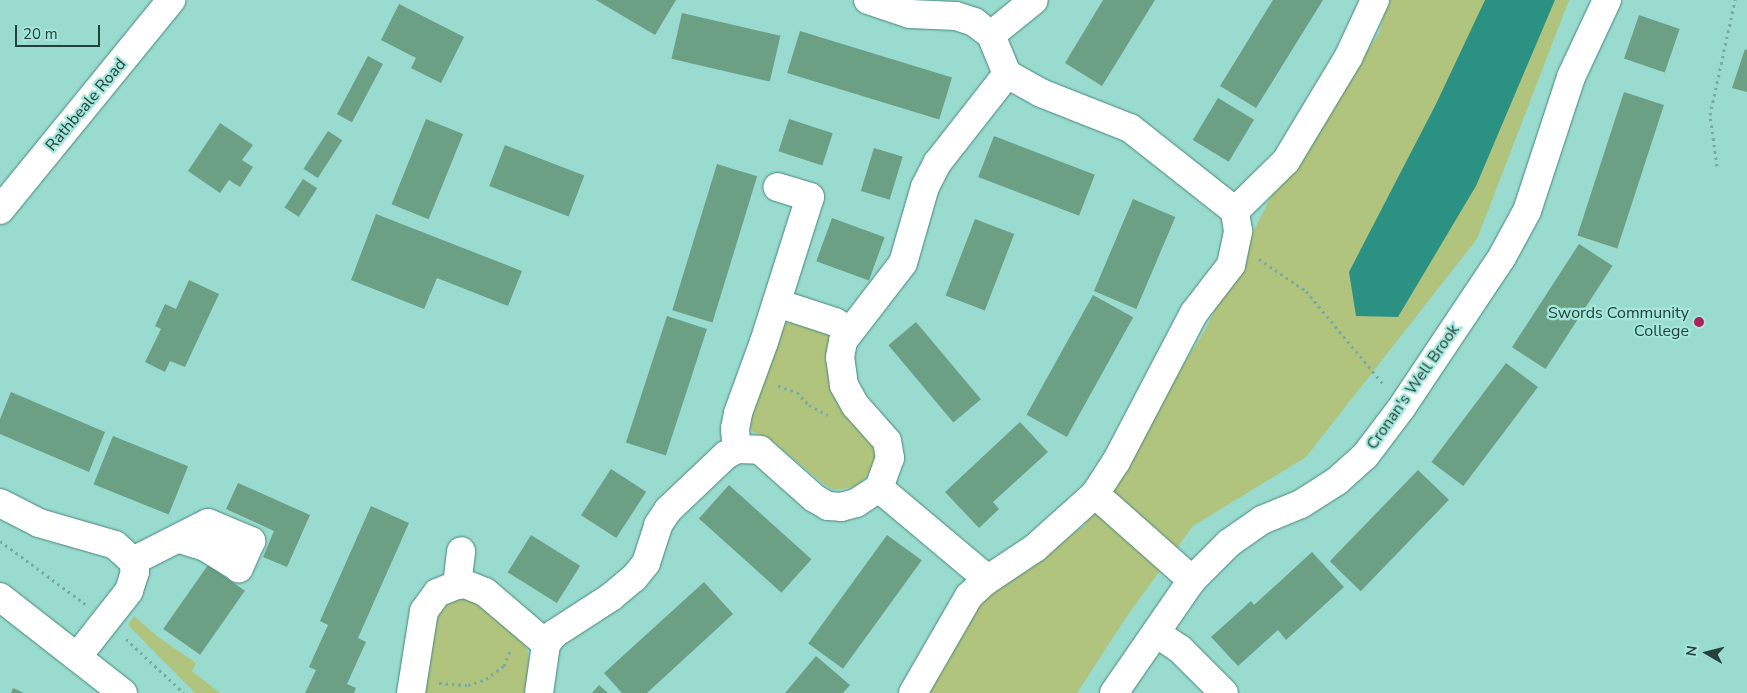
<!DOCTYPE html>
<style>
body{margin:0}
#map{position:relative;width:1747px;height:693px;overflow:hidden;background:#99dbce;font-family:"Nunito Sans",sans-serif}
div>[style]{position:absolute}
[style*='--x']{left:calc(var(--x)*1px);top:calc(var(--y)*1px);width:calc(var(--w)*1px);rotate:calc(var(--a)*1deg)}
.green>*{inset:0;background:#b1c47e}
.water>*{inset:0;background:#2b9183}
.building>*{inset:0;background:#6ba085;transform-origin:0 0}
.path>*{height:3px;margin-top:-1.5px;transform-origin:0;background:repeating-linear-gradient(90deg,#76aca2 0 2.5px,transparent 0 6.5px)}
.roads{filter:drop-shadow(0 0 1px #45877b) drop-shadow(0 0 1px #45877b)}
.street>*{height:28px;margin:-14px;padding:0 14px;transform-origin:14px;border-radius:14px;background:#fff}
.secondary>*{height:28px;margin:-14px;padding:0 14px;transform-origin:14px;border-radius:14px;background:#fff}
.dots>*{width:14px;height:14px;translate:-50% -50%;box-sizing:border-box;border:2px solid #a5e8db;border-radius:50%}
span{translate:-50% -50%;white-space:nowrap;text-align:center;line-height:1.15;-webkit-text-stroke:4.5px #a5e8db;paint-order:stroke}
.street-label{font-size:16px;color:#25413c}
.poi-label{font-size:16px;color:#25413c}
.right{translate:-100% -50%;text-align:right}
.north{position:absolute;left:1682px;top:628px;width:50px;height:50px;-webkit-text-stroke:4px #a5e8db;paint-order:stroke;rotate:278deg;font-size:14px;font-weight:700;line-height:20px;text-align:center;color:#25413c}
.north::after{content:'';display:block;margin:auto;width:18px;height:22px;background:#25413c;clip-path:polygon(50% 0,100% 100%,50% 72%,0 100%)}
.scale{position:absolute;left:15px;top:25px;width:85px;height:22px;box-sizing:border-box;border:2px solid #25413c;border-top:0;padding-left:6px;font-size:15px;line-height:18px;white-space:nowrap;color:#25413c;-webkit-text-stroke:4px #a5e8db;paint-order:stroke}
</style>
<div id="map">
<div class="green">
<i style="clip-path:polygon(1388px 0,1569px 0,1477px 239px,1306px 457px,1193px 526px,1127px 616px,1077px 693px,929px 693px,977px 601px,1084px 526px,1205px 330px,1269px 200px,1379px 33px)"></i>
<i style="clip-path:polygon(791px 320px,826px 328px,877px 450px,875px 464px,866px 477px,855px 487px,834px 490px,825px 485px,775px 443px,752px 431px,749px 424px,783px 326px)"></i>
<i style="clip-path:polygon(469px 595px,514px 628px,527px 649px,531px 670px,525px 693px,421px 693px,431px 627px,444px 601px)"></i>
<i style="clip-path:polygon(134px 616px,158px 637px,196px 663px,192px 671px,220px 693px,195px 693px,128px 625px)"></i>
</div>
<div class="water">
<i style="clip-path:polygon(1485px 0,1555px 0,1476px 186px,1398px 317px,1356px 316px,1349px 272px,1436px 104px)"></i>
</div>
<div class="building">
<i style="clip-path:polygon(596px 0,676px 0,655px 35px)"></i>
<i style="clip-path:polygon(1103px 0,1155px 0,1102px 86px,1065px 63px)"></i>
<i style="clip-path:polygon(1273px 0,1323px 0,1256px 108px,1220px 86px)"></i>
<i style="clip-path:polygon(399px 4px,464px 37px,441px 83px,411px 68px,416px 58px,381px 40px)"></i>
<i style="left:682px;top:13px;width:101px;height:47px;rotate:13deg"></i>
<i style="left:1639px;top:15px;width:43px;height:46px;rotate:19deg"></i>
<i style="left:800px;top:31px;width:159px;height:44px;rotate:17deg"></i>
<i style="clip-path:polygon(1745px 49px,1747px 50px,1747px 92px,1732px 88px)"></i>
<i style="left:368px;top:56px;width:17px;height:66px;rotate:28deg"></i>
<i style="left:1624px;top:92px;width:42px;height:151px;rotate:18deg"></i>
<i style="left:1218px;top:98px;width:42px;height:49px;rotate:31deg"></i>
<i style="left:426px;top:119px;width:40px;height:92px;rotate:22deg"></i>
<i style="left:789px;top:119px;width:46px;height:34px;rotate:18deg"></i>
<i style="clip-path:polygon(220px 123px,253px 145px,242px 160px,253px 167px,240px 187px,229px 180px,220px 193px,188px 171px)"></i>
<i style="left:328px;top:131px;width:17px;height:45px;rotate:33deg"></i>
<i style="left:994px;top:136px;width:108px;height:44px;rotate:21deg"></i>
<i style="left:505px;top:145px;width:85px;height:44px;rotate:21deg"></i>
<i style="left:874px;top:148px;width:30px;height:45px;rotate:17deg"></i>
<i style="left:717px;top:164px;width:42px;height:153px;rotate:17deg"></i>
<i style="left:303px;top:179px;width:17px;height:34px;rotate:33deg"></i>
<i style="left:1133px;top:199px;width:46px;height:100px;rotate:23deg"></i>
<i style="clip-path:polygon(376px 214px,522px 271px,508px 306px,437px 278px,424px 309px,351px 280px)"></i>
<i style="left:832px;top:218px;width:56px;height:46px;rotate:20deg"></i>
<i style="left:975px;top:219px;width:42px;height:82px;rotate:21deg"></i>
<i style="left:1579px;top:244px;width:40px;height:123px;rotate:33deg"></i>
<i style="clip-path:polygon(189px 280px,219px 294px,185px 367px,170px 361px,165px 372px,145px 362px,161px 329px,155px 326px,165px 304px,176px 309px)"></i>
<i style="left:1093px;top:295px;width:46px;height:137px;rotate:29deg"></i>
<i style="left:667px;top:316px;width:42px;height:133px;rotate:18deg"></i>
<i style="left:916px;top:322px;width:101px;height:36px;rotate:50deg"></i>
<i style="left:1506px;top:363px;width:40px;height:124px;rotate:37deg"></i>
<i style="clip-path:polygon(11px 392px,105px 432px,89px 472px,0 434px,0 419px)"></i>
<i style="clip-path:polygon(1020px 422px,1048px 452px,993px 502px,999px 509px,979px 528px,945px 492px)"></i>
<i style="left:113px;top:436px;width:81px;height:52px;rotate:22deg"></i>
<i style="left:611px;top:469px;width:42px;height:55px;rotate:33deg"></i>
<i style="left:1418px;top:470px;width:43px;height:127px;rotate:44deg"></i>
<i style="clip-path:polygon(238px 483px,310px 515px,287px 567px,263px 557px,274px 531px,226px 509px)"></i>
<i style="left:729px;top:485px;width:111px;height:45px;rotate:42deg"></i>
<i style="clip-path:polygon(371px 506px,409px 523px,358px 638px,366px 642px,347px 684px,356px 688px,354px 693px,305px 693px,316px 670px,309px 667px,328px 625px,320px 621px)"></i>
<i style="left:531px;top:535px;width:58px;height:44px;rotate:32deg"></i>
<i style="left:887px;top:535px;width:43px;height:134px;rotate:36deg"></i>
<i style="clip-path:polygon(1312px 552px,1344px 587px,1286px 640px,1278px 630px,1238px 666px,1211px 637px,1251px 601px,1254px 605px)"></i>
<i style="left:208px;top:565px;width:45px;height:78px;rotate:35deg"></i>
<i style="clip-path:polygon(704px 582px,733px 614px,647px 693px,622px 693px,604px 673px)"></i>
<i style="clip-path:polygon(816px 656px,850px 685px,843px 693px,785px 693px)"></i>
<i style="clip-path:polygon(599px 685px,608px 693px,592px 693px)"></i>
<i style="clip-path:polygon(13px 688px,24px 693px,11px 693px)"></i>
</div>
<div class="path">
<i style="--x:1717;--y:166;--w:51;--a:-97.8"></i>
<i style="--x:1710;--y:115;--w:118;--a:-77.7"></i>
<i style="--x:1259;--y:259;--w:57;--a:34.2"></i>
<i style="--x:1306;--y:291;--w:122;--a:50.3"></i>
<i style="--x:778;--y:386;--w:20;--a:18"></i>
<i style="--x:797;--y:392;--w:18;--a:47"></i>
<i style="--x:809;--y:405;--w:21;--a:28"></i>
<i style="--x:0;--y:541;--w:106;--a:36.5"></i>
<i style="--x:126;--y:639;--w:79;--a:43"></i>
<i style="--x:439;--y:683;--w:29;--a:4"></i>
<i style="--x:468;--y:685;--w:19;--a:-18"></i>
<i style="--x:486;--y:679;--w:22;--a:-36"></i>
<i style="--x:504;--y:666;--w:17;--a:-69"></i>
</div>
<div class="roads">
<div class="street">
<i style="--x:868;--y:0;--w:44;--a:18.4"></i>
<i style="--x:910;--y:14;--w:46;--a:2.5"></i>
<i style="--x:956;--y:16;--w:19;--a:18"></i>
<i style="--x:974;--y:22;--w:21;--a:37"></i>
<i style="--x:991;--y:35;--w:42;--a:67.7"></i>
<i style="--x:1007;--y:74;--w:39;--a:29"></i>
<i style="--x:1041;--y:93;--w:96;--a:21.5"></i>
<i style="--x:1130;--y:128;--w:134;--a:38.3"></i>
<i style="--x:991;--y:35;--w:55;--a:-39.1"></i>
<i style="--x:1235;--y:211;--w:71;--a:-44.4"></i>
<i style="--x:1286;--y:161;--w:122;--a:-59"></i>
<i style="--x:1349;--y:56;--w:62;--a:-65.1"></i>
<i style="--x:777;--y:303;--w:61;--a:18.1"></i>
<i style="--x:835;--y:322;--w:16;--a:30"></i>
<i style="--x:737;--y:449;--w:20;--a:-96"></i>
<i style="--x:735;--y:429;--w:16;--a:-79"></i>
<i style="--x:738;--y:413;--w:76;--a:-69.9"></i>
<i style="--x:764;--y:342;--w:152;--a:-72.4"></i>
<i style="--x:810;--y:197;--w:34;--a:-163"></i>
<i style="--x:879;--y:488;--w:131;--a:40"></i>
<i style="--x:979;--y:572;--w:11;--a:63"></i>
<i style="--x:1095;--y:494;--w:130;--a:41.6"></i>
<i style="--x:0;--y:503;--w:44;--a:27.1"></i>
<i style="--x:39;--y:523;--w:79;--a:16.1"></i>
<i style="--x:115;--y:545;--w:24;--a:42"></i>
<i style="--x:133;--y:561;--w:11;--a:80"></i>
<i style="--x:135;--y:572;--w:20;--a:108"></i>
<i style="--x:129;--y:591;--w:84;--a:128.2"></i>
<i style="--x:133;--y:561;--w:84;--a:-26.9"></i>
<i style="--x:208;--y:523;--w:47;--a:22.7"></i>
<i style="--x:251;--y:541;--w:30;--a:114"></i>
<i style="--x:239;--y:568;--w:39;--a:-148"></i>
<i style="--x:206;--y:547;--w:27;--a:-163"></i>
<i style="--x:457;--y:585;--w:8;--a:-7"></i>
<i style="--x:465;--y:584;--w:22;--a:22"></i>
<i style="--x:485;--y:592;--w:80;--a:40.4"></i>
<i style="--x:546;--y:644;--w:49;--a:98.1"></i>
<i style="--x:0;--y:597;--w:156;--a:38"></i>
<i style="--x:1156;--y:633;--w:29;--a:34"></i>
<i style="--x:1180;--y:649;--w:62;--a:45"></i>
<i style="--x:546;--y:644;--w:13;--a:-51"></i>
<i style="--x:554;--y:634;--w:68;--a:-33"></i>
<i style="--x:611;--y:597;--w:30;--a:-40"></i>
<i style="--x:634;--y:578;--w:19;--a:-51"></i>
<i style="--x:646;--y:563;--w:40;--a:-72"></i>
<i style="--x:658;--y:525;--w:18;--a:-56"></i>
<i style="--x:668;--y:510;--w:80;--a:-43.5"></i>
<i style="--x:726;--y:455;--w:13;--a:-29"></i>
<i style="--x:737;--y:449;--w:23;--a:2"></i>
<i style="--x:760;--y:450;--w:72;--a:41.6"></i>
<i style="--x:814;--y:498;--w:16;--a:30"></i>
<i style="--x:828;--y:506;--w:13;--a:4"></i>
<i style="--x:841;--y:507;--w:16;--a:-15"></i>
<i style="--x:856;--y:503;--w:27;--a:-33"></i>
<i style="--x:879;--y:488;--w:32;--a:-70"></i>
<i style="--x:890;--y:458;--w:17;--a:-100"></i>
<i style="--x:887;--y:441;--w:48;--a:-131.6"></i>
<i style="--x:855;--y:405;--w:23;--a:-119"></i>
<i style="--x:844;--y:385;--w:28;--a:-98"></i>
<i style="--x:840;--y:357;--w:16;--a:-79"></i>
<i style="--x:843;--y:341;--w:98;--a:-52.4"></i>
<i style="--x:903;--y:263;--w:79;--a:-73.9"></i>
<i style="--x:925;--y:187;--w:28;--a:-63"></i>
<i style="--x:938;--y:162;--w:112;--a:-51.9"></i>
<i style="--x:411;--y:693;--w:83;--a:-81"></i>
<i style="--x:424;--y:611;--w:22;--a:-54"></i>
<i style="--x:437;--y:593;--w:22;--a:-22"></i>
<i style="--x:457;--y:585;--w:34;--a:-83"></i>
<i style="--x:913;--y:693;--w:112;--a:-60"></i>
<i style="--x:969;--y:596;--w:21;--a:-43"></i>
<i style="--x:984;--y:582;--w:61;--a:-33.7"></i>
<i style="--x:1035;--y:548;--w:81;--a:-42"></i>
<i style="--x:1095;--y:494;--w:38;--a:-57"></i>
<i style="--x:1116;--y:462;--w:168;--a:-62.4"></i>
<i style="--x:1194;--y:313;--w:61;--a:-52.4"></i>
<i style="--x:1231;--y:265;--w:35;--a:-78"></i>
<i style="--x:1238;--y:231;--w:20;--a:-99"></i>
<i style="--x:1114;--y:693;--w:137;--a:-55.4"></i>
<i style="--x:1192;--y:580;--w:52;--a:-45"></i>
<i style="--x:1229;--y:543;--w:40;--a:-34.9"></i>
<i style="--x:1262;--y:520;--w:42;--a:-22.3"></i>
<i style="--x:1301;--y:504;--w:43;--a:-32.6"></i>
<i style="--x:1337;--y:481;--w:38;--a:-42"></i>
<i style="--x:1365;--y:456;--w:61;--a:-52.9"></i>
<i style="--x:1402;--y:407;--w:180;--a:-56.3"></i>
<i style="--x:1502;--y:257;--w:52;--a:-61.5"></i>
<i style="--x:1527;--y:211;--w:141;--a:-71.8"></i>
<i style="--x:1571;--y:77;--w:85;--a:-64.9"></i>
</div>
<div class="secondary">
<i style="--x:0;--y:210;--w:271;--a:-50.8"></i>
</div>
</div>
<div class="dots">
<i style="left:1699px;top:322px;background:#ae215d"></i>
</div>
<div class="street-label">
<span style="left:86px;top:105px;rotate:-50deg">Rathbeale Road</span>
<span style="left:1413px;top:387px;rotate:-55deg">Cronan's Well Brook</span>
</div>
<div class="poi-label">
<span class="right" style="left:1689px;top:322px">Swords Community<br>College</span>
</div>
<div class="north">N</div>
<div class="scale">20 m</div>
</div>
